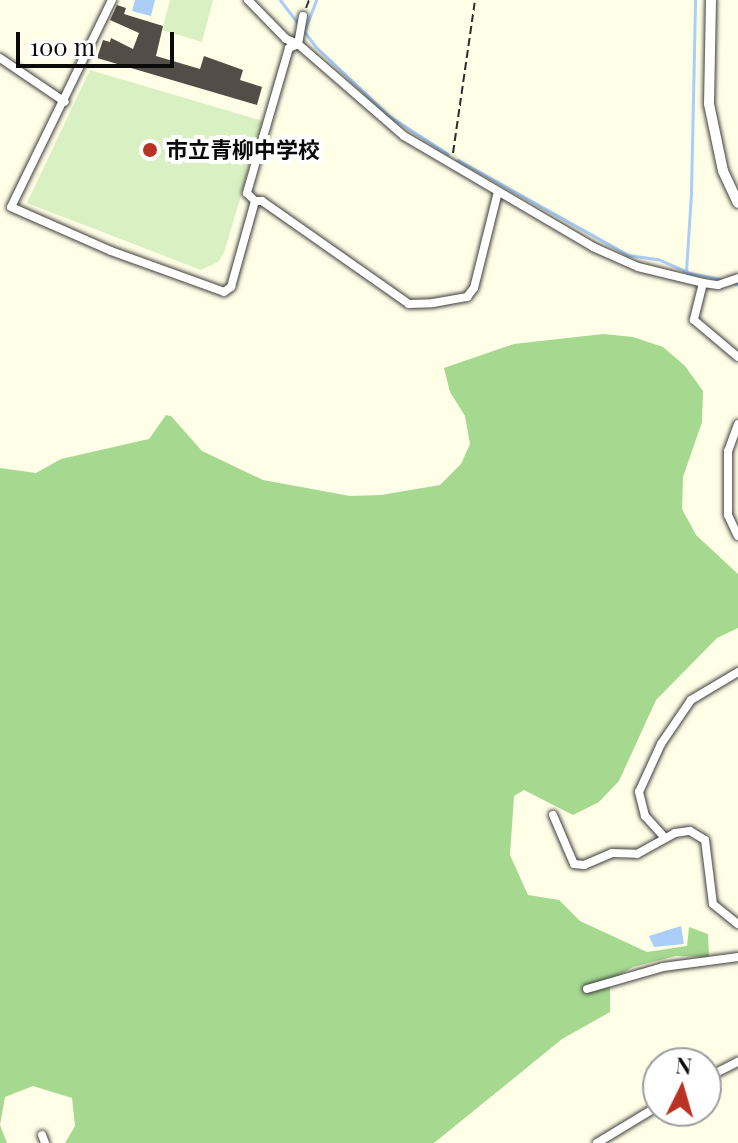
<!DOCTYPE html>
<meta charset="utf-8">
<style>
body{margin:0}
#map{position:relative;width:738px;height:1143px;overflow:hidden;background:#fffee6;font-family:"Playfair Display","Noto Sans JP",serif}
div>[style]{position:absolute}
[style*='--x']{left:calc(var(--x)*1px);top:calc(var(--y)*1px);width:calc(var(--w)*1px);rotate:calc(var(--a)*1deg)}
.forest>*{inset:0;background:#a5d990}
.pitch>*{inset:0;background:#d9f0c3}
.water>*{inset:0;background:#aacef7}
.stream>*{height:3px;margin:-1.5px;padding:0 1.5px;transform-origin:1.5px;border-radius:1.5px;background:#aacef7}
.building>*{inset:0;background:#524d46}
.path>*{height:2px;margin-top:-1px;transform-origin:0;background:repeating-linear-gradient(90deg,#2c2c2c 0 8px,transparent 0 12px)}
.roads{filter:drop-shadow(0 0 2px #3d3d3d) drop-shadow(0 0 2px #3d3d3d)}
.minor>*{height:8px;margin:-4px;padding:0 4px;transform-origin:4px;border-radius:4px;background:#fff}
.tertiary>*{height:10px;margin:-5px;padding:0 5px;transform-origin:5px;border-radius:5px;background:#fff}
.dots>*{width:22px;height:22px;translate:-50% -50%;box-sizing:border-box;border:4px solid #fff;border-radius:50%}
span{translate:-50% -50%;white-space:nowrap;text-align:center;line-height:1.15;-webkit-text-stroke:8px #fff;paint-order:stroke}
.poi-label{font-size:22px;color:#0a0a0a;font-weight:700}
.left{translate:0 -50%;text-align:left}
.north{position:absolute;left:642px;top:1047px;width:80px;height:80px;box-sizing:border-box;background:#fff;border:2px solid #9d9d9d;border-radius:50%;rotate:5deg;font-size:22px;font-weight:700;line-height:32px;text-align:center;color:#0a0a0a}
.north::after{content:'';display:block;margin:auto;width:28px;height:36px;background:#ba3221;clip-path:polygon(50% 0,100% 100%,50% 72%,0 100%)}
.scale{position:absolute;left:16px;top:32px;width:158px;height:36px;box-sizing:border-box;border:4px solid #0a0a0a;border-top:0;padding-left:10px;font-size:24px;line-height:28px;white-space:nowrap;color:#0a0a0a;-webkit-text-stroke:6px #fff;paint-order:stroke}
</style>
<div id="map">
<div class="forest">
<i style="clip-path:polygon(603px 334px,633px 337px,663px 347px,685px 366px,703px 391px,702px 422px,683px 477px,682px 509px,696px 535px,738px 574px,738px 628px,717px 638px,656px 700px,619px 781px,599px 802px,573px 815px,524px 790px,514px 796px,510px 855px,528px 895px,559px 900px,580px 921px,647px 952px,687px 946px,689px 927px,708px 934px,709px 957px,676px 956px,633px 967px,610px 980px,610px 1012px,562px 1039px,434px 1143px,65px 1143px,75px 1126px,72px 1098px,33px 1086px,5px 1097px,0 1125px,7px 1143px,0 1143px,0 468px,36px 473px,61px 459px,149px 439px,166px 415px,171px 416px,202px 451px,263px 480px,350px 496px,381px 495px,440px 485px,461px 464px,470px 444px,465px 416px,450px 392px,444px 368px,514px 344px)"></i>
</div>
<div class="pitch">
<i style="clip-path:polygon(170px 0,213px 0,202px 42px,162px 30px)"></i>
<i style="clip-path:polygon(90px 70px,263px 121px,224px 253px,218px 262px,201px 270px,27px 203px)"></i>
</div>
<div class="water">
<i style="clip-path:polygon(135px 0,155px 0,151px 16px,132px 11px)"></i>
<i style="clip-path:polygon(681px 926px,684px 944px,654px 947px,649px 936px)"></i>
</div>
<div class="stream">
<i style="--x:280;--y:0;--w:59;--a:52.5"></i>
<i style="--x:316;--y:47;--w:100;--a:43.4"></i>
<i style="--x:389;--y:116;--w:70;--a:32.8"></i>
<i style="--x:305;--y:29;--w:31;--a:-69"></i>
<i style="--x:458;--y:160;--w:195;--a:29.2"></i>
<i style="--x:628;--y:255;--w:30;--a:8"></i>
<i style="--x:658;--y:259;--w:35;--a:24"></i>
<i style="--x:690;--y:273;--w:32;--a:11"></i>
<i style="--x:686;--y:271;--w:78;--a:-86.3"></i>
<i style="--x:691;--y:193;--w:193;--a:-88.8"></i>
<i style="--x:735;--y:284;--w:3;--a:0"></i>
</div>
<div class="building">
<i style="clip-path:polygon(117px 5px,126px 8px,124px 14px,163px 26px,156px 56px,200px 69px,204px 56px,243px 70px,240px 80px,262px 87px,257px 105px,97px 58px,103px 40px,110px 42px,111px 38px,133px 49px,139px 33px,110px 20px)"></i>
</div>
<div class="path">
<i style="--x:306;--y:8;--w:9;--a:-69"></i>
<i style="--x:453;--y:153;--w:155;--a:-81.8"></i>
</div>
<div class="roads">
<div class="minor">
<i style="--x:112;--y:0;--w:230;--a:116"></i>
<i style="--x:11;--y:207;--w:109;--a:23.7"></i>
<i style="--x:111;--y:251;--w:120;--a:19.9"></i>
<i style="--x:224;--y:292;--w:9;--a:-36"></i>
<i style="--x:231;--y:287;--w:89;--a:-74.4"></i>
<i style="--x:248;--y:0;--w:54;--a:45.7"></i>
<i style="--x:286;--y:39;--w:13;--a:23"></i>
<i style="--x:298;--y:44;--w:140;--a:41"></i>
<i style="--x:404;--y:136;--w:219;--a:30.4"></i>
<i style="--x:593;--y:247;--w:49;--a:24"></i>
<i style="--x:638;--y:267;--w:67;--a:13.8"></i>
<i style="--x:703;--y:283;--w:15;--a:8"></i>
<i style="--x:718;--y:285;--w:21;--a:-19"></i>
<i style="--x:303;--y:16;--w:28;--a:100"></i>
<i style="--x:298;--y:44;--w:10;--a:156"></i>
<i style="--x:289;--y:48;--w:151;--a:106.2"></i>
<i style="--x:247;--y:193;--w:11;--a:45"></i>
<i style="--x:255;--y:201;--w:7;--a:0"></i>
<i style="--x:262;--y:201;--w:179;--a:35"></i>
<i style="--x:409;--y:304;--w:24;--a:-2"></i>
<i style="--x:433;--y:303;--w:35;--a:-10"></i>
<i style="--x:467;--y:297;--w:11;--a:-52"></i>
<i style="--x:474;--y:288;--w:99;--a:-76"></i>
<i style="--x:0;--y:58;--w:78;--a:34.1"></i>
<i style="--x:703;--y:283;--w:38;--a:104"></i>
<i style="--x:694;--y:320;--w:57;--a:40.1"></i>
<i style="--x:738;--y:424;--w:29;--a:110"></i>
<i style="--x:728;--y:451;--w:64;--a:90"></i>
<i style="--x:728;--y:515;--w:23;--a:65"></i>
<i style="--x:553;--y:815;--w:53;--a:66.8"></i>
<i style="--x:574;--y:864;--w:10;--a:6"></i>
<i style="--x:584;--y:865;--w:30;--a:-23"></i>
<i style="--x:612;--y:853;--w:25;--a:2"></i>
<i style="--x:637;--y:854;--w:43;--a:-28.9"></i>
<i style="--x:675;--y:833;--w:15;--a:-8"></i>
<i style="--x:690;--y:831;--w:17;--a:31"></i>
<i style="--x:705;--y:840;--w:64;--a:82.9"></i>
<i style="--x:713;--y:904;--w:32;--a:39"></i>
<i style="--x:665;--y:838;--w:30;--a:-132"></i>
<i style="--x:645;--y:816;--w:25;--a:-104"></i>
<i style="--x:639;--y:792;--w:53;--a:-65.4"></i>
<i style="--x:661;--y:744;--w:53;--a:-55.7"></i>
<i style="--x:691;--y:700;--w:55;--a:-30.8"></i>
<i style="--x:587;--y:989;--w:79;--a:-16.1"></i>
<i style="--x:663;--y:967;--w:76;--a:-7.6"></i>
<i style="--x:706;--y:1078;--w:36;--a:-27"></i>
<i style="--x:42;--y:1135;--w:9;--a:69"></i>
<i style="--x:597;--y:1143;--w:71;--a:-31.2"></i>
</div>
<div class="tertiary">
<i style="--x:711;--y:0;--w:104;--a:91.1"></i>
<i style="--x:709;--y:104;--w:68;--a:78.2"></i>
<i style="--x:723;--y:171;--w:35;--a:65"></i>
</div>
</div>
<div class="dots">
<i style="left:150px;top:150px;background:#ba3221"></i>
</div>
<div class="poi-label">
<span class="left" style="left:166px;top:150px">市立青柳中学校</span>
</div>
<div class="north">N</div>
<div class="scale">100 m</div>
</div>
